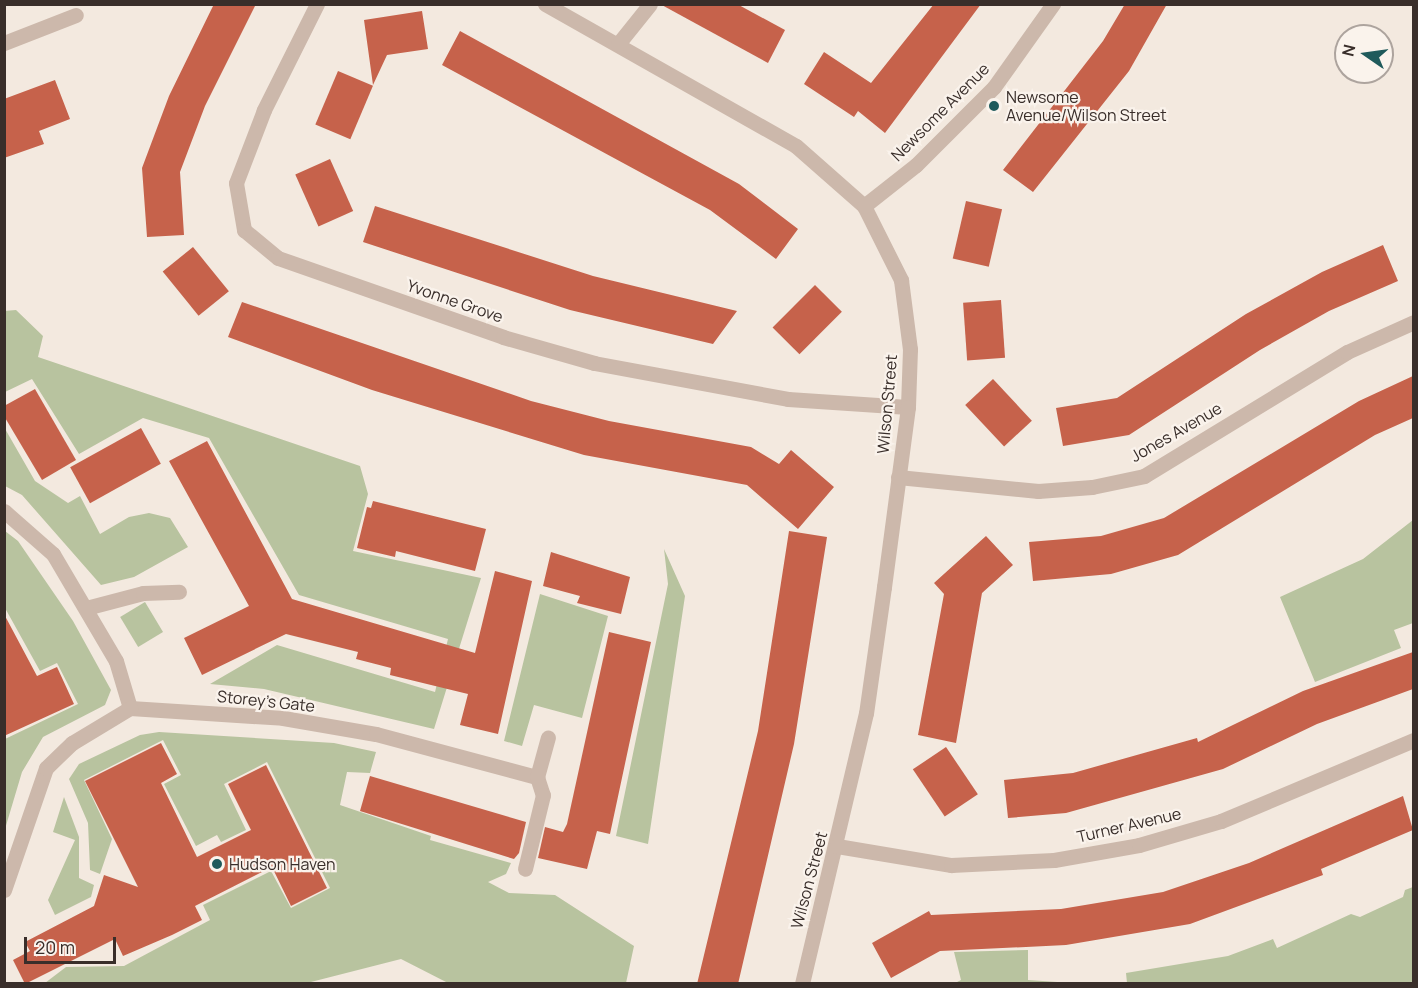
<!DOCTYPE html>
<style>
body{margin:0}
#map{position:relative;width:1418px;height:988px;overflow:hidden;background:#f3e9df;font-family:Manrope,sans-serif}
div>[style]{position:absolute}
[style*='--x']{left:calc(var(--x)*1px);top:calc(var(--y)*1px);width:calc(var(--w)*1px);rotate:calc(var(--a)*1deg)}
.green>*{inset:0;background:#b8c39f;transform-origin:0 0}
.building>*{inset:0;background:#c6624b;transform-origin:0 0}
.lane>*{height:15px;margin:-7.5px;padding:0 7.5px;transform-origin:7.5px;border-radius:7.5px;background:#ccb8ab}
.street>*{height:15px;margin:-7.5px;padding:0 7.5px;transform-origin:7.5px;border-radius:7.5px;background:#ccb8ab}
.dots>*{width:16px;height:16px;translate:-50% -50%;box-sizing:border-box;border:3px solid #faf3ec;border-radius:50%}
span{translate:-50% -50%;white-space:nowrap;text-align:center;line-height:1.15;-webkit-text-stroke:4.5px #faf3ec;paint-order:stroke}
.poi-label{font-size:16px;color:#392e2a}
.left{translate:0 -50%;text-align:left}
.street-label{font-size:16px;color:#392e2a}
.frame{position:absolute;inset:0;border:6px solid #392e2a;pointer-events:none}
.north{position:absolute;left:1334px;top:24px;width:60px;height:60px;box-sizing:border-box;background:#faf3ec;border:2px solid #ada49e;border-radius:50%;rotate:283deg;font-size:16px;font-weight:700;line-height:24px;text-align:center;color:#392e2a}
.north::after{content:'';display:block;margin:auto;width:21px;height:27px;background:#1f5a5b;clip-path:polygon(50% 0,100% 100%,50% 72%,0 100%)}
.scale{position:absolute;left:24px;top:937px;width:92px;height:27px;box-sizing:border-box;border:3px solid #392e2a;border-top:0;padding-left:8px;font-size:18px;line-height:21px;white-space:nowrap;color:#392e2a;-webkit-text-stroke:4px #faf3ec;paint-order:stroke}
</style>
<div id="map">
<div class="green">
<i style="clip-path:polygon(16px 310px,43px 336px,38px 357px,360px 466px,368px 494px,353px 551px,481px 578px,434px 729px,264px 689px,210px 684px,277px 645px,435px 692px,448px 639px,299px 595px,209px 438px,143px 418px,79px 454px,32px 379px,5px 392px,4px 311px)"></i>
<i style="clip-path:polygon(4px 427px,35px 481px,68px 503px,80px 496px,100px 534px,129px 517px,149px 513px,170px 518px,188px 547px,134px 577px,101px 585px,22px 495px,5px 486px)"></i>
<i style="clip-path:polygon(1413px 520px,1413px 623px,1394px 630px,1401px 648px,1315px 682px,1280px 597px,1363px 559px)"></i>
<i style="clip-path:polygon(5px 531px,18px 541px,73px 621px,111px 690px,105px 705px,43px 737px,22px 772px,5px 829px,5px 739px,78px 704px,57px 663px,40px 671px,5px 608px)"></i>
<i style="clip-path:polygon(664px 549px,685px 596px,648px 844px,616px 836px,668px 584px)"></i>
<i style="clip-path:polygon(540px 594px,608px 616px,582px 718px,534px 705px,522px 746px,504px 741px)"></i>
<i style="left:145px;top:602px;width:35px;height:29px;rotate:59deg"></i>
<i style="clip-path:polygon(159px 732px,334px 743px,376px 752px,370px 773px,347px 772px,340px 805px,431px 836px,430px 840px,511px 863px,506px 874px,488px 882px,509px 893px,555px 895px,634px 946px,626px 983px,448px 983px,401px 959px,307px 983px,45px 983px,66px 967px,124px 966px,210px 920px,203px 905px,271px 871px,291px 908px,330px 888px,267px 762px,224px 784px,246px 830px,221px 842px,217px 835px,196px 846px,164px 784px,181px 775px,163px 740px,84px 780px,112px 839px,100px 874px,90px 870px,88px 823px,69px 779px,79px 764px,140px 735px)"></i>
<i style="clip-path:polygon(64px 797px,79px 837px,79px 878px,94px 885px,91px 897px,55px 915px,48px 900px,75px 840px,53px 832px)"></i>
<i style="clip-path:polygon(1413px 887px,1413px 983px,1121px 983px,1127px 983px,1126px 973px,1228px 956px,1273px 939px,1277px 948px,1351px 914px,1360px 917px,1403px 897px,1405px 890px)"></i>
<i style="clip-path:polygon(1028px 950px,1028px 980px,1072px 983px,955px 983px,961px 980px,954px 952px)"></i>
</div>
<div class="building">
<i style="clip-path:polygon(214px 4px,256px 4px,205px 106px,180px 172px,184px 235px,147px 237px,142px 168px,169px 96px)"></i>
<i style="clip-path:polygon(660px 4px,737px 4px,785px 30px,768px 63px)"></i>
<i style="clip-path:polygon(934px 4px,981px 4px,885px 133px,858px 111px,854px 117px,804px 84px,824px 52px,871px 83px)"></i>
<i style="clip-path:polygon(1125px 4px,1167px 4px,1129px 71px,1033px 192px,1003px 170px,1103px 41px)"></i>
<i style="clip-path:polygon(422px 11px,428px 49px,387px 55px,373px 85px,364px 20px)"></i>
<i style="clip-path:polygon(460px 31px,739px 184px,798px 229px,776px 259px,710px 210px,442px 65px)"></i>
<i style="left:338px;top:71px;width:38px;height:58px;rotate:23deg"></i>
<i style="clip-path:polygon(55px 80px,70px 119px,39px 131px,44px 144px,4px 158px,4px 99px)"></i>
<i style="left:330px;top:159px;width:57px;height:38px;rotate:66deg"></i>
<i style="left:966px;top:201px;width:37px;height:59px;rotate:13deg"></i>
<i style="clip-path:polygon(375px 206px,593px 276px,737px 311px,713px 344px,570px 310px,363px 242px)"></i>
<i style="clip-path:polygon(1383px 245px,1398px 281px,1329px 311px,1260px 350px,1129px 435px,1063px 446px,1056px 408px,1117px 398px,1246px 314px,1322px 272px)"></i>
<i style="left:193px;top:247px;width:57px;height:39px;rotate:51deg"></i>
<i style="left:815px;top:285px;width:38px;height:60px;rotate:45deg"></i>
<i style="left:1001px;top:300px;width:58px;height:38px;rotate:86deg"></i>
<i style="clip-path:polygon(242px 302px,531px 401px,609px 421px,751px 447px,779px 464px,791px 450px,834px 487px,798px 529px,747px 485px,584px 455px,372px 390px,228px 337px)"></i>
<i style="clip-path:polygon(1413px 376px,1413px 418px,1375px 435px,1178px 555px,1111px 574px,1033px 581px,1029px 542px,1101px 536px,1164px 518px,1359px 401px)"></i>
<i style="left:993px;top:379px;width:57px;height:38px;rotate:47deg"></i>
<i style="clip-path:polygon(35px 389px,76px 460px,42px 480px,4px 416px,4px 406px)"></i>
<i style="left:141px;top:428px;width:41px;height:81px;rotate:61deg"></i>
<i style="clip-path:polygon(207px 441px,292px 599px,475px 653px,495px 571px,532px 581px,498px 734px,460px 725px,468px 694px,390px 675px,391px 668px,356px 659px,358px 652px,286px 634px,202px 675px,184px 638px,249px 606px,169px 461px)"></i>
<i style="clip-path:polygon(373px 501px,486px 529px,475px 571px,396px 551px,395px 557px,357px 548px,367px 507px,371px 508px)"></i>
<i style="clip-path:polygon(789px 531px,827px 537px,794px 744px,738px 984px,697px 984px,758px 731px)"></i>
<i style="clip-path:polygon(986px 536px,1013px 565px,982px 593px,956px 743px,918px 735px,944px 594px,934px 583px)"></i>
<i style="clip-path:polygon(551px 552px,630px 577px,621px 614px,577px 603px,580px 596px,543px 586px)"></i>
<i style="clip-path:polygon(4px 614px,37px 676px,57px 667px,74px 704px,4px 736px)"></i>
<i style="clip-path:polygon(609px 632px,651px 642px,610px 834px,597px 831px,587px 869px,538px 858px,545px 827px,563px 832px,567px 824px)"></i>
<i style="clip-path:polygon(1413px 652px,1413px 689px,1317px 724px,1223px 769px,1066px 813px,1008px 818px,1004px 780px,1073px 773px,1197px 738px,1198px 742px,1303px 691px)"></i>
<i style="clip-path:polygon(161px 743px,177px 774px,161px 783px,197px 857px,251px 830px,228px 784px,266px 765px,327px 888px,291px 906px,272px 867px,195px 906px,202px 920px,172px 935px,123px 956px,115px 939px,25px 984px,13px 960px,30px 951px,25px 942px,94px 906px,104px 875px,138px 887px,85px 781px)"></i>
<i style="left:946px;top:747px;width:57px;height:40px;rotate:56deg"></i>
<i style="clip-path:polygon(370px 776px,526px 822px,519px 853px,514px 859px,360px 811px)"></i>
<i style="clip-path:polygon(1403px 796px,1413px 830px,1321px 869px,1323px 875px,1190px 924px,1066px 945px,940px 951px,891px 978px,872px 943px,929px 911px,931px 915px,1061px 909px,1163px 892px,1249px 863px)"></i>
</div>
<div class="lane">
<i style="--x:4;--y:43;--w:77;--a:-21.3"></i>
<i style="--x:86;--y:608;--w:59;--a:-14.7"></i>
<i style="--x:143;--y:593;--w:36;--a:-2"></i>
</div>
<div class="street">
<i style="--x:317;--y:4;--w:119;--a:116.6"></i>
<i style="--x:264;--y:110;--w:78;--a:111"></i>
<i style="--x:236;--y:183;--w:48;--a:80.3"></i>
<i style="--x:244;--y:230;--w:44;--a:39.5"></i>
<i style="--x:278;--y:258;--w:238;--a:19.3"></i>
<i style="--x:503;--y:337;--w:95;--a:15.9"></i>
<i style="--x:594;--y:363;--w:197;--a:10.5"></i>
<i style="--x:788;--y:399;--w:120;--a:3.8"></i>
<i style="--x:545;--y:4;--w:288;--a:29.5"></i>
<i style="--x:796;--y:146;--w:91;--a:41.4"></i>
<i style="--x:864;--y:206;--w:83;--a:63.4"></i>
<i style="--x:901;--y:280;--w:70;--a:82.6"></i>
<i style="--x:910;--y:349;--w:58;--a:92"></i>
<i style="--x:908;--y:407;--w:182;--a:97.6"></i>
<i style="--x:884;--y:587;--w:127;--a:98.1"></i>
<i style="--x:866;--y:713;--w:278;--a:103.3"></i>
<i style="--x:618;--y:44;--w:51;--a:-51.3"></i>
<i style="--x:864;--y:206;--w:66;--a:-38.3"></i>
<i style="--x:916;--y:165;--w:110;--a:-45"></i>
<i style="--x:994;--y:87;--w:102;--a:-54.6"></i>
<i style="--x:898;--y:477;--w:141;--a:5.7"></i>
<i style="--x:1038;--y:491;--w:54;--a:-4.2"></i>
<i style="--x:1092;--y:487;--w:53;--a:-11.9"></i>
<i style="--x:1144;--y:476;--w:238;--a:-31.4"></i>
<i style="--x:1347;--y:352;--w:73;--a:-24.1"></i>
<i style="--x:4;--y:511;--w:65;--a:41.3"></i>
<i style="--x:53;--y:554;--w:124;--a:59.5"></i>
<i style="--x:116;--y:661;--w:49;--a:73.4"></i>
<i style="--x:130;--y:708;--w:153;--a:3.7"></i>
<i style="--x:283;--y:718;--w:94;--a:9.8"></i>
<i style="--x:376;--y:734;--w:167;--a:15"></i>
<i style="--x:537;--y:777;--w:19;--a:72"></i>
<i style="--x:543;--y:795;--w:76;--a:103.7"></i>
<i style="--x:537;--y:777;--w:41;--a:-74.6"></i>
<i style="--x:837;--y:846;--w:116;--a:9.5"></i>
<i style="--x:951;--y:865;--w:103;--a:-2.8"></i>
<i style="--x:1054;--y:860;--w:86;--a:-10"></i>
<i style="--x:1139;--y:845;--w:85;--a:-16.3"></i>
<i style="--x:1221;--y:821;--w:209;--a:-22.8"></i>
<i style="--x:4;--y:890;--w:129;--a:-71"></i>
<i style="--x:46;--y:768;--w:36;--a:-44"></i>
<i style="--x:72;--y:743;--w:68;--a:-31.1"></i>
</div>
<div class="dots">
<i style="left:994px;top:106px;background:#1f5a5b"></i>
<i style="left:217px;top:864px;background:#1f5a5b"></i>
</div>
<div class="poi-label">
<span class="left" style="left:1006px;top:106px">Newsome<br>Avenue/Wilson Street</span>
<span class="left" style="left:229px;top:864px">Hudson Haven</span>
</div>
<div class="street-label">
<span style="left:940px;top:112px;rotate:-45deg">Newsome Avenue</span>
<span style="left:455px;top:301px;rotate:19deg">Yvonne Grove</span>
<span style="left:887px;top:404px;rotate:-85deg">Wilson Street</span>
<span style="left:1176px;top:432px;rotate:-30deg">Jones Avenue</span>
<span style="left:266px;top:701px;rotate:6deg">Storey's Gate</span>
<span style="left:1129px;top:825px;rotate:-13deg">Turner Avenue</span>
<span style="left:809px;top:880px;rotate:-75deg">Wilson Street</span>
</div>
<div class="frame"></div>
<div class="north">N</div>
<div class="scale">20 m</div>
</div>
